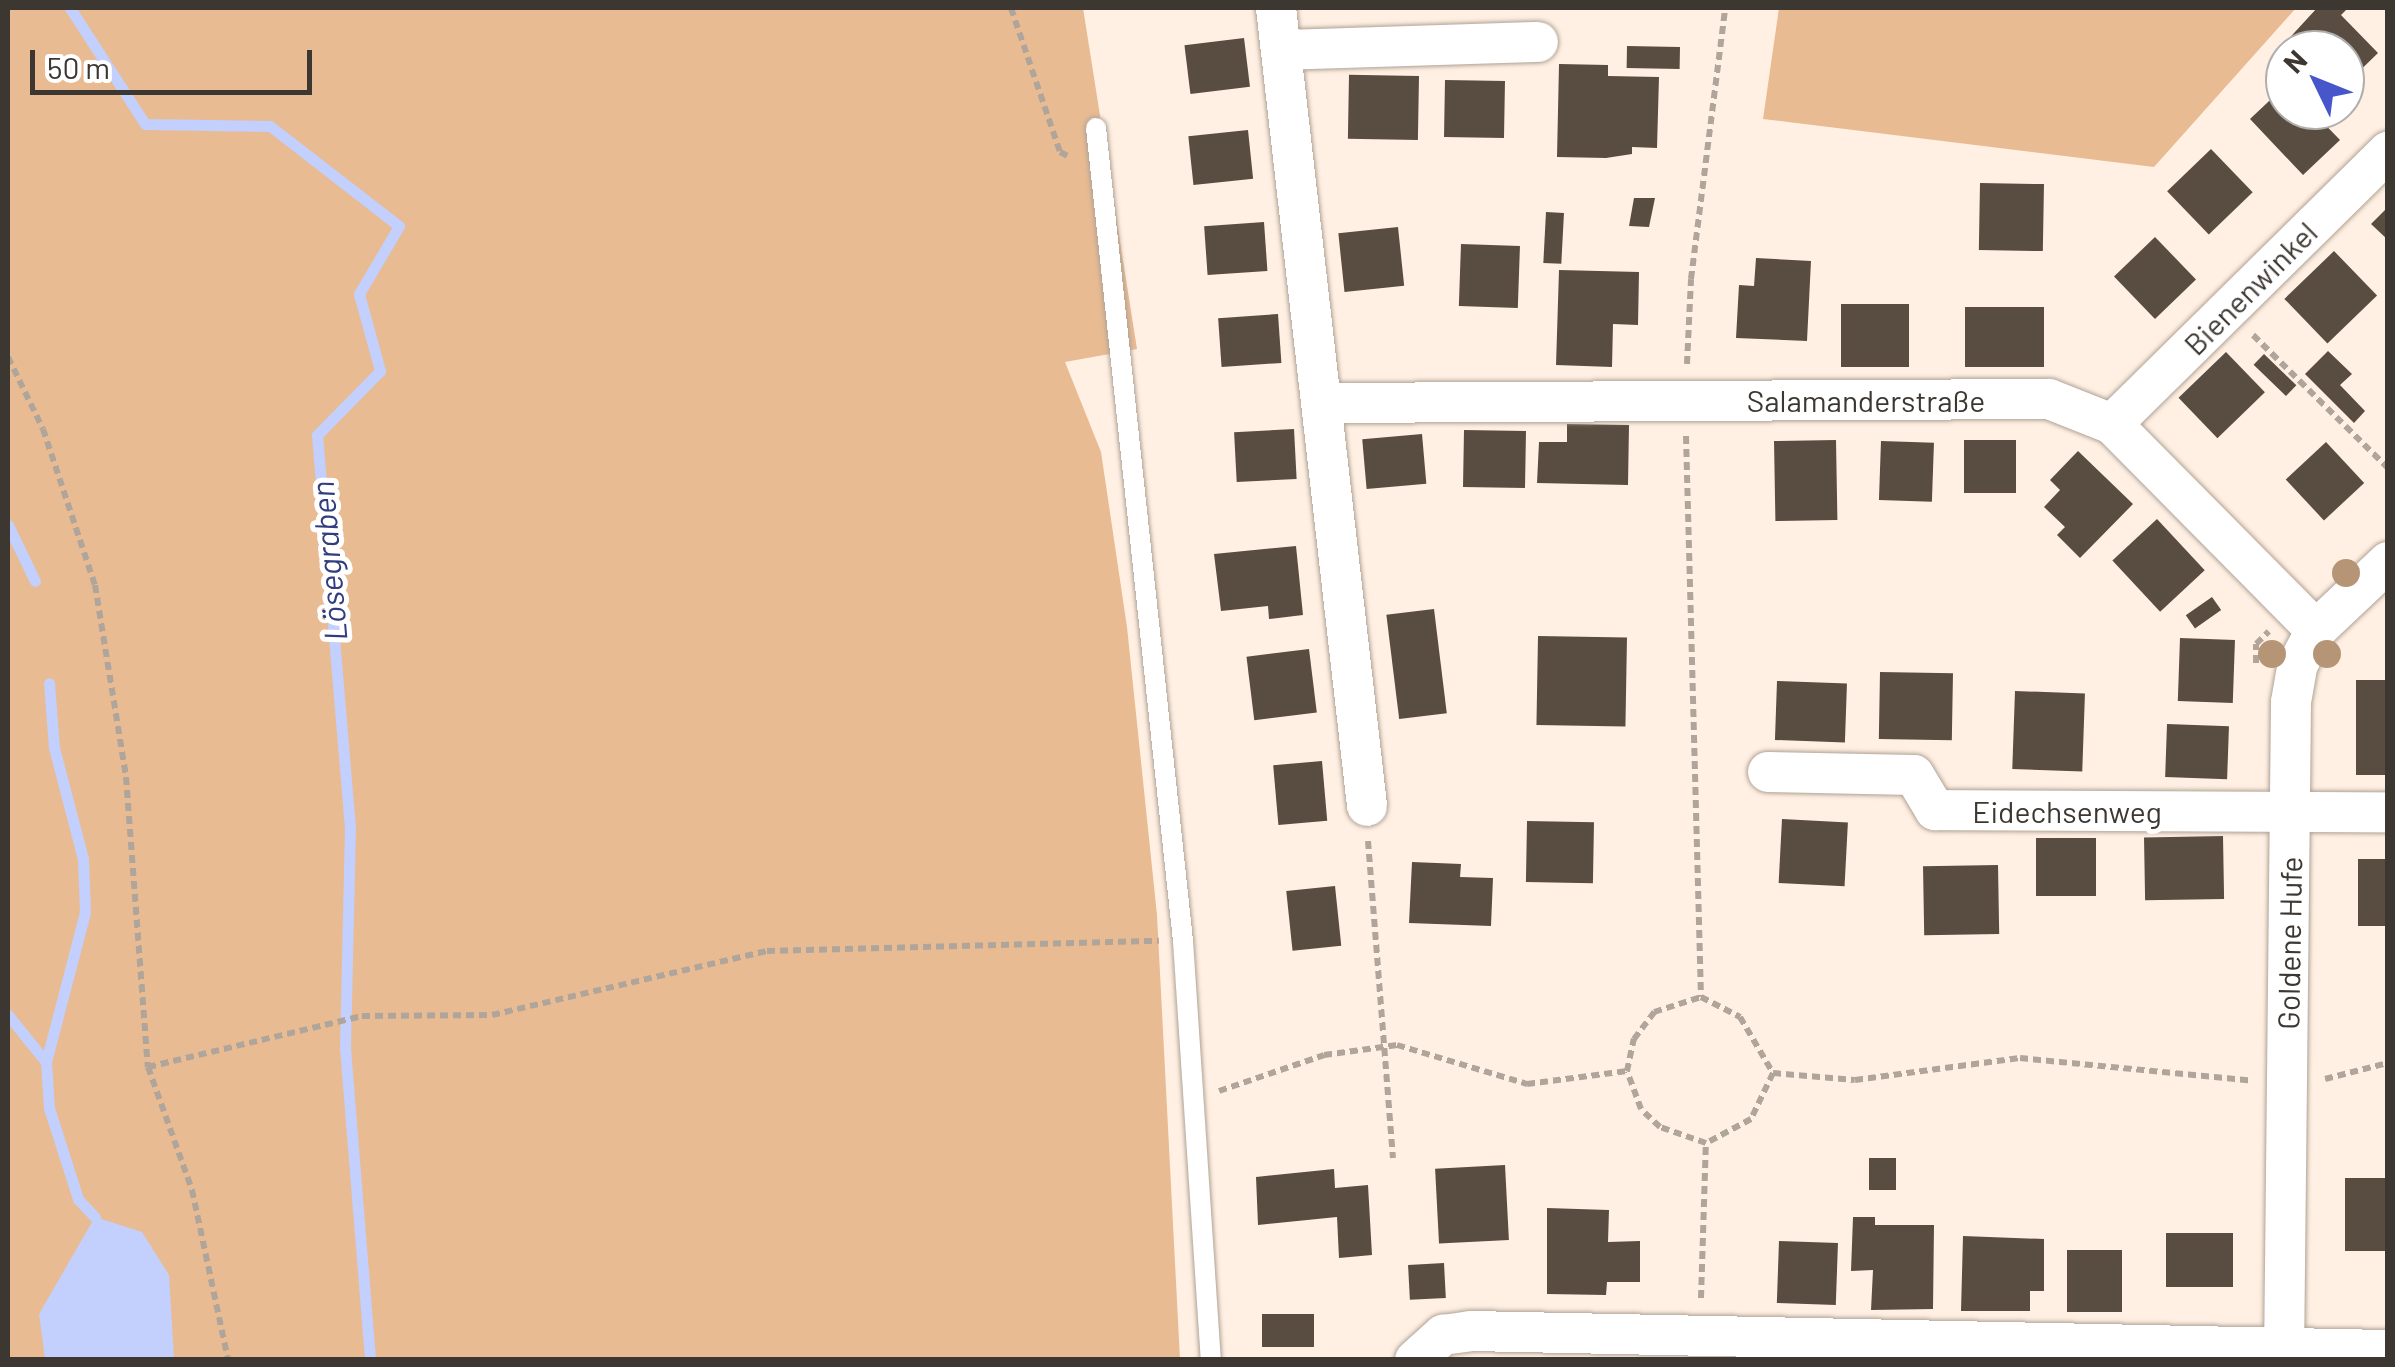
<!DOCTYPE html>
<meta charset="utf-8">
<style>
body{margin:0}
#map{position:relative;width:2395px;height:1367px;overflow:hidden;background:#fff0e3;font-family:Barlow,sans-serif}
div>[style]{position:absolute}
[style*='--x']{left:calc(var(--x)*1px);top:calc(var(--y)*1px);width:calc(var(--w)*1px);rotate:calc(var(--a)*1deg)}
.green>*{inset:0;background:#e8bb93}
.water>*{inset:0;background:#c3cffc}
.stream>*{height:11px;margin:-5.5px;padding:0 5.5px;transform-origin:5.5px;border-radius:5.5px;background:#c3cffc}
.building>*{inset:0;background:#594d42;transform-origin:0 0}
.path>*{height:6px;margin-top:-3px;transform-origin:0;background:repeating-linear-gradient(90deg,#b0a59b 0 8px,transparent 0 13px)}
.roads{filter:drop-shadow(0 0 2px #b0a296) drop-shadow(0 0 2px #b0a296)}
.lane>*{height:20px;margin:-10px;padding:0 10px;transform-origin:10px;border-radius:10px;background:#fff}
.street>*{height:40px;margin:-20px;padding:0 20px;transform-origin:20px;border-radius:20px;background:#fff}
.trees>*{width:28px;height:28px;margin:-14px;border-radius:50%;background:#b59575}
span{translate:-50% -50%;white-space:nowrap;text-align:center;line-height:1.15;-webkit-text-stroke:10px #fff;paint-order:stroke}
.street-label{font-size:30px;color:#3d3732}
.water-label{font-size:32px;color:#313d7e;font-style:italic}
.frame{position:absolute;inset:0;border:10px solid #3d3732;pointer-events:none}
.north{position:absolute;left:2265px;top:30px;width:100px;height:100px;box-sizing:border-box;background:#fff;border:2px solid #b1afad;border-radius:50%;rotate:313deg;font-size:28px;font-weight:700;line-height:40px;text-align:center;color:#3d3732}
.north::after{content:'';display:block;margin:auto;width:35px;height:45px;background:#4756cb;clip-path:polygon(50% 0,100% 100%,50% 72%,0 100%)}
.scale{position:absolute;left:30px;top:50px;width:282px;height:45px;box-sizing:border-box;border:5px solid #3d3732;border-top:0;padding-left:12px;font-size:30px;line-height:35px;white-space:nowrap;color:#3d3732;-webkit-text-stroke:8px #fff;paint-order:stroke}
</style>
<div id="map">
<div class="green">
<i style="clip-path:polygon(8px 8px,1083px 8px,1137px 349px,1065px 362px,1101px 452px,1127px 627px,1157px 915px,1180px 1359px,8px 1360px)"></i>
<i style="clip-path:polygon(1779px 8px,2296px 8px,2154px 167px,1763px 119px)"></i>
</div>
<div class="water">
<i style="clip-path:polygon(95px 1217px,142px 1232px,169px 1275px,174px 1359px,45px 1359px,39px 1314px)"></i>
</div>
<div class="stream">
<i style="--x:70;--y:8;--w:138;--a:57.1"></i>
<i style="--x:145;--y:124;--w:125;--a:0.9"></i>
<i style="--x:270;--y:126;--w:163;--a:37.8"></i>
<i style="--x:399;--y:226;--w:79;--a:120.5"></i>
<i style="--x:359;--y:294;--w:80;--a:74.7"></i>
<i style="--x:380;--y:371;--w:90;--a:134.5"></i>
<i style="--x:317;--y:435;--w:393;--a:85.2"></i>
<i style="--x:350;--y:827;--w:221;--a:91.3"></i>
<i style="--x:345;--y:1048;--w:313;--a:85.4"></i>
<i style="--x:8;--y:525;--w:62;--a:64.3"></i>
<i style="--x:8;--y:1015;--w:60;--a:51"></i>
<i style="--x:46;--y:1062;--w:46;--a:86.3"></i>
<i style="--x:49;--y:1108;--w:96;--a:72.3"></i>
<i style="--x:78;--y:1199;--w:25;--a:47"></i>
<i style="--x:46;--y:1062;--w:155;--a:-75.4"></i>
<i style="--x:85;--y:912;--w:53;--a:-92.2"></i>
<i style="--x:83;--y:859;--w:115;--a:-104.6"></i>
<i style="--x:54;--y:748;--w:65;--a:-94.4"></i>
</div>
<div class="building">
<i style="clip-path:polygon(2317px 8px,2348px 8px,2341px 15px,2378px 53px,2345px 85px,2345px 50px,2283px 45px)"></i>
<i style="left:1244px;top:38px;width:49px;height:60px;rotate:83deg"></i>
<i style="left:1627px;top:46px;width:53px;height:22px;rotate:1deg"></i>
<i style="clip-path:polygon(1559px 64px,1608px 65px,1608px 76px,1659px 77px,1657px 148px,1632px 147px,1632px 154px,1606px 158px,1557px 157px)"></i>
<i style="left:1419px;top:76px;width:64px;height:70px;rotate:91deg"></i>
<i style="left:1445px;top:80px;width:60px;height:57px;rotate:1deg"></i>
<i style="clip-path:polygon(2285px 86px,2285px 110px,2311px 110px,2340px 140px,2303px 175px,2250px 119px)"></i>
<i style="left:1248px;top:130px;width:49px;height:60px;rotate:84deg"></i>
<i style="left:2211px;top:149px;width:60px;height:61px;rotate:46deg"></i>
<i style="left:1980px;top:183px;width:64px;height:67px;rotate:1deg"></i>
<i style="clip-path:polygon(1634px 198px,1655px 198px,1649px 227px,1629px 226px)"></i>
<i style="clip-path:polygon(2388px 207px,2388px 240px,2371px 224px)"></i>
<i style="left:1546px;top:212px;width:18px;height:51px;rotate:3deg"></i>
<i style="left:1264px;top:222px;width:49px;height:60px;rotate:86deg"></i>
<i style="left:1398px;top:227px;width:59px;height:60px;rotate:84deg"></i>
<i style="left:2155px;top:237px;width:59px;height:57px;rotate:46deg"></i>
<i style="left:1461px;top:244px;width:59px;height:62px;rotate:2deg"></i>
<i style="left:2334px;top:251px;width:62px;height:69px;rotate:46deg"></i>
<i style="clip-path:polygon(1756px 258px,1811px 261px,1807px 341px,1736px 338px,1739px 285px,1754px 286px)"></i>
<i style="clip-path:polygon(1559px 270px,1639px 272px,1638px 325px,1613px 324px,1612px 367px,1556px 365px)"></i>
<i style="left:1841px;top:304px;width:68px;height:63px"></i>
<i style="left:1965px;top:307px;width:79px;height:60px"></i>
<i style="left:1278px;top:314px;width:49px;height:60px;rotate:86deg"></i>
<i style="clip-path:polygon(2328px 351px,2352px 374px,2340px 385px,2365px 411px,2354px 423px,2305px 374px)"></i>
<i style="left:2226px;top:352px;width:56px;height:66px;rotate:46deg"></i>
<i style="left:2264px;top:354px;width:45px;height:15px;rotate:44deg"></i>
<i style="clip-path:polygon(1567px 424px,1629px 425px,1628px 485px,1537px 483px,1539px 442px,1567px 442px)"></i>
<i style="left:1294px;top:429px;width:50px;height:60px;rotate:87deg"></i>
<i style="left:1464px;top:430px;width:62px;height:57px;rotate:1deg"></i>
<i style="left:1422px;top:434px;width:50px;height:60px;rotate:85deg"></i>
<i style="left:1836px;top:440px;width:80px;height:62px;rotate:89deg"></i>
<i style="left:1964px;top:440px;width:52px;height:53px"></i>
<i style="left:1881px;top:441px;width:53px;height:59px;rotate:2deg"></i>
<i style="left:2326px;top:442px;width:56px;height:55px;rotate:47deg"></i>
<i style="clip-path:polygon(2078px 451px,2133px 504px,2080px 558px,2057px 535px,2065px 527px,2044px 507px,2060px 490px,2050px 480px)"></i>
<i style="left:2157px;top:519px;width:70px;height:61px;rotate:47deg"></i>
<i style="clip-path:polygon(1296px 546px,1303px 615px,1269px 619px,1268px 606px,1221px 611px,1214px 554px)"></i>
<i style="left:2212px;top:597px;width:16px;height:32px;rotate:55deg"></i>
<i style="left:1434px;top:609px;width:105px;height:48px;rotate:83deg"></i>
<i style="left:1538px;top:636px;width:89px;height:89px;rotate:1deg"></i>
<i style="left:2180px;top:638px;width:55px;height:63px;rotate:2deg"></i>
<i style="left:1309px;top:649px;width:64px;height:63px;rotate:83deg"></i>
<i style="left:1880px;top:672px;width:73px;height:67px;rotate:1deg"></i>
<i style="left:2356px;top:680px;width:32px;height:95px"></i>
<i style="left:1777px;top:681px;width:70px;height:59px;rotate:2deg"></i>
<i style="left:2015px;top:691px;width:70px;height:78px;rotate:2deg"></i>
<i style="left:2167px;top:724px;width:62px;height:53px;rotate:2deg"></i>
<i style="left:1322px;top:761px;width:60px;height:49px;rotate:85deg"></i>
<i style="left:1782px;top:819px;width:66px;height:64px;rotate:3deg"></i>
<i style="left:1527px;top:821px;width:67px;height:61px;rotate:1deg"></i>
<i style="left:2223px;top:836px;width:63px;height:79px;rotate:89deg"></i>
<i style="left:2036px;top:838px;width:60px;height:58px"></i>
<i style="left:2358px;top:859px;width:30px;height:67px"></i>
<i style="clip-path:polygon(1412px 862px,1461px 864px,1460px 877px,1493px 878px,1491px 926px,1409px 923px)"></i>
<i style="left:1998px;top:865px;width:69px;height:75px;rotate:89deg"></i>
<i style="left:1335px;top:886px;width:60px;height:49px;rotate:84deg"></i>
<i style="left:1896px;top:1158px;width:32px;height:27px;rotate:90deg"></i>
<i style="left:1505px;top:1165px;width:75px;height:70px;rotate:87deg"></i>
<i style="clip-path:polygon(1334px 1169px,1335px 1188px,1368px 1185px,1372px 1255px,1339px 1258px,1337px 1217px,1258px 1225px,1256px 1177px)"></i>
<i style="left:2345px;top:1178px;width:43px;height:73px"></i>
<i style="clip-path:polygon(1547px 1208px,1609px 1210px,1608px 1242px,1640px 1241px,1640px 1282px,1607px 1282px,1606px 1295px,1547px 1294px)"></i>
<i style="clip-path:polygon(1853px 1217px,1875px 1217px,1875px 1225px,1934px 1225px,1933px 1309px,1871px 1310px,1873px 1270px,1851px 1271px)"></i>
<i style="left:2166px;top:1233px;width:67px;height:54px"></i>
<i style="clip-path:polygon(1963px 1236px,2044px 1239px,2044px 1291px,2030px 1291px,2030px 1311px,1961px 1311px)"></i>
<i style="left:1779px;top:1241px;width:59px;height:62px;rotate:2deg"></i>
<i style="left:2067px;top:1250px;width:55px;height:62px"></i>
<i style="left:1444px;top:1263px;width:35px;height:36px;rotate:87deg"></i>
<i style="left:1262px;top:1314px;width:52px;height:33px"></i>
</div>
<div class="path">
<i style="--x:1011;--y:8;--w:152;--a:71.2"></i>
<i style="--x:1060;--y:152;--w:11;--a:27"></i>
<i style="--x:2253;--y:335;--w:190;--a:44.6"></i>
<i style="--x:8;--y:357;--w:80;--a:64.1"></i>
<i style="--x:43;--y:429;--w:164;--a:71.6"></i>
<i style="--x:95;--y:585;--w:194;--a:80.8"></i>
<i style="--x:126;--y:777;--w:291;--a:85.7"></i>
<i style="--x:148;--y:1067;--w:131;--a:70.3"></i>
<i style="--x:192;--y:1190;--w:174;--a:78"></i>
<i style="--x:1687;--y:364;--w:85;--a:-87.3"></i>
<i style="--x:1691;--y:279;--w:273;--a:-82.8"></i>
<i style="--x:1686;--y:436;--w:561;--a:88.47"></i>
<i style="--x:2256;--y:663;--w:19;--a:-90"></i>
<i style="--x:2256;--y:644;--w:18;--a:-45"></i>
<i style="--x:1368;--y:841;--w:318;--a:85.5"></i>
<i style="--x:148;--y:1067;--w:220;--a:-13.4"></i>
<i style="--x:362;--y:1016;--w:130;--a:-0.4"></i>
<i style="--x:492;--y:1015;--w:282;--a:-13.1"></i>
<i style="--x:767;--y:951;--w:392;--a:-1.5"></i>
<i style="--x:1773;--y:1073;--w:82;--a:4.9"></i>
<i style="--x:1855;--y:1080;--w:166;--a:-7.6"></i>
<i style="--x:2020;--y:1058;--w:234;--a:5.6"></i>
<i style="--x:2325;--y:1079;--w:65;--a:-14.3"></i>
<i style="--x:1219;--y:1091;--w:111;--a:-18.9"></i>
<i style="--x:1324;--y:1055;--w:74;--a:-7.8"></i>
<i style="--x:1397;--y:1045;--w:136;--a:16.7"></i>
<i style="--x:1527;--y:1084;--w:101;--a:-7.4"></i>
<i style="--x:1627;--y:1071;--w:33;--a:-78"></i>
<i style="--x:1634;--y:1039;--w:34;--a:-53"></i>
<i style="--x:1654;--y:1012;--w:49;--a:-17.7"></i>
<i style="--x:1701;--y:997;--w:44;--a:27.1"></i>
<i style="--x:1740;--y:1017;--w:65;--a:59.5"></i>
<i style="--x:1773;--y:1073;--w:51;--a:115.6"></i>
<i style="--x:1751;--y:1119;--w:51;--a:151.9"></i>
<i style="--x:1706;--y:1143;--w:49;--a:-160.8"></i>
<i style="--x:1660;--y:1127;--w:26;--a:-137"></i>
<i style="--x:1641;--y:1109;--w:40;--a:-110.2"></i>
<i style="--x:1701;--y:1298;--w:155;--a:-88.2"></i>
</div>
<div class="roads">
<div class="lane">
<i style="--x:1096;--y:128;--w:818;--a:83.89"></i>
<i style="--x:1183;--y:941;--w:420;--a:86.2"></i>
</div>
<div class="street">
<i style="--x:1276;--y:8;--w:803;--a:83.49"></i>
<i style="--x:1283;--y:50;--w:255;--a:-1.8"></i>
<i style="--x:1326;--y:403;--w:723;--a:-0.32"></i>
<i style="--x:2049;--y:399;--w:68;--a:21.6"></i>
<i style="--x:2112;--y:424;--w:290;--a:45.3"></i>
<i style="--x:2112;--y:424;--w:388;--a:-44.6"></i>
<i style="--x:1768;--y:772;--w:146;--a:1.2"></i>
<i style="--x:1914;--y:775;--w:41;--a:59"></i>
<i style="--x:1935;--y:810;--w:453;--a:0.3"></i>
<i style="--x:1415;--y:1360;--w:38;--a:-42"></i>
<i style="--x:1443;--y:1335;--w:28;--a:-8"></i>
<i style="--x:1471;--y:1331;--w:917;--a:1.19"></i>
<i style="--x:2284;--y:1360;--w:658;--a:-89.39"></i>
<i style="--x:2291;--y:702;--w:39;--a:-80"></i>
<i style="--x:2298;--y:664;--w:38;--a:-62"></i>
<i style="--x:2316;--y:630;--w:99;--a:-43.4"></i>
</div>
</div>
<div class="trees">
<i style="left:2346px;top:573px"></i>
<i style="left:2272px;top:654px"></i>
<i style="left:2327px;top:654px"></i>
</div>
<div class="street-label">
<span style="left:2250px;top:288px;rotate:-45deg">Bienenwinkel</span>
<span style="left:1866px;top:400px">Salamanderstraße</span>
<span style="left:2067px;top:811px">Eidechsenweg</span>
<span style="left:2289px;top:943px;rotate:-89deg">Goldene Hufe</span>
</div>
<div class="water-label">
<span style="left:328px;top:561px;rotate:-95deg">Lösegraben</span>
</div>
<div class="frame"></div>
<div class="north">N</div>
<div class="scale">50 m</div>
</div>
